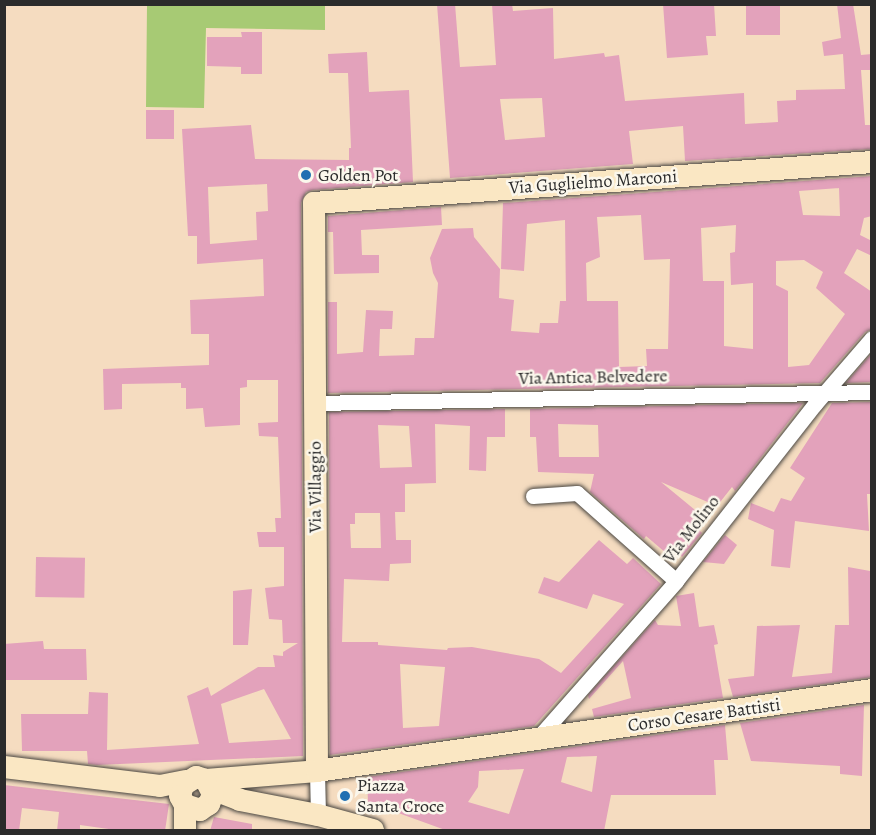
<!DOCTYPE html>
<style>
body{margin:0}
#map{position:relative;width:876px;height:835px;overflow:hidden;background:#f5dcc0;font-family:Alegreya,serif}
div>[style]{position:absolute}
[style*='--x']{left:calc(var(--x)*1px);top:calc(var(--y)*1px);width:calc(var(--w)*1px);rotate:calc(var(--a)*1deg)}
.green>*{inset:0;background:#a7ca74}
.building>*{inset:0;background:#e3a2bb;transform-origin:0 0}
.roads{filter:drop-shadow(0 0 2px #494641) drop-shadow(0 0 2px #494641)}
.street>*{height:15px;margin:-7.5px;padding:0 7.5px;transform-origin:7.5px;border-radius:7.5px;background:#fff}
.secondary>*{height:22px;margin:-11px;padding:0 11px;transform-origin:11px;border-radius:11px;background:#fae7c3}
.dots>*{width:16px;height:16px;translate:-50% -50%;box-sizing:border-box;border:3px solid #fbf7ec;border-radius:50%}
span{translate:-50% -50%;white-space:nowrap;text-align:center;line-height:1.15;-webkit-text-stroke:5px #fbf7ec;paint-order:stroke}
.poi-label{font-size:18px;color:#2b2b2b}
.left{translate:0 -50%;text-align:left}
.street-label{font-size:18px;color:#2b2b2b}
.frame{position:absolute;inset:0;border:6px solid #2b2b2b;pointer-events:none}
</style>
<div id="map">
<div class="green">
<i style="clip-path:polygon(147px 5px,325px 5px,325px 30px,206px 28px,204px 108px,146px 107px)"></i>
</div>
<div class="building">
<i style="clip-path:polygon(evenodd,437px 4px,455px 4px,460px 67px,496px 65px,492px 4px,512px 4px,513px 11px,553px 8px,554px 59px,604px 53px,605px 57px,619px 55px,625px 101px,744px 93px,745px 124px,778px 122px,777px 101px,796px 100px,796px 90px,845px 89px,843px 54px,824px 56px,822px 42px,841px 38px,837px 4px,853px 4px,861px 55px,872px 54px,872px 70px,861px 70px,865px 125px,872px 125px,872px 149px,685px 161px,683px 126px,629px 131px,633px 164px,450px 178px,437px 4px,542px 98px,545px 137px,505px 140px,500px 99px,542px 98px)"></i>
<i style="clip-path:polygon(663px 4px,714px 4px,716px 36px,706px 36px,708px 55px,667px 58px)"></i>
<i style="left:746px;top:4px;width:34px;height:31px"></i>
<i style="clip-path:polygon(241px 32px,262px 32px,262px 74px,241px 74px,241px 67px,207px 66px,207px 37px,242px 37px)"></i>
<i style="clip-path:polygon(evenodd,367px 52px,369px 92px,409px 90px,413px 182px,313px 190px,306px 192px,301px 203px,303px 756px,97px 765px,88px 764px,87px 751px,22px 751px,21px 714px,88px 714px,89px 692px,108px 693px,107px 750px,199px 744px,187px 696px,208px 687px,211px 696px,258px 667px,275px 667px,273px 655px,283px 656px,283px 652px,298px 643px,283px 643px,282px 620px,269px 619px,265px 588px,284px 586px,284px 547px,259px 547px,257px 532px,276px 532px,275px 518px,281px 518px,278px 437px,259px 436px,258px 423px,278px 422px,278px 380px,247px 380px,247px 387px,240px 388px,240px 425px,205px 427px,203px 408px,186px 409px,186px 388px,181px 388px,181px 383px,122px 384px,122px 409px,104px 410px,103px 369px,209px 365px,209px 334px,191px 334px,190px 300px,264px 296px,263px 259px,197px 264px,197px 236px,188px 236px,182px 129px,251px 125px,255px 159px,349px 160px,349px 148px,351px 148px,348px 73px,329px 73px,328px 54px,367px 52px,267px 184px,268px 211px,256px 212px,257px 240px,210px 244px,208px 187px,267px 184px,367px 52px,264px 689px,291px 739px,229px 743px,221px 704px,264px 689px)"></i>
<i style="left:146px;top:110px;width:28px;height:29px"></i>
<i style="clip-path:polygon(evenodd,872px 176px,872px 216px,864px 218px,860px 235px,872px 241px,872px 256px,857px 249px,844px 273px,872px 292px,872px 329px,865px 332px,820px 383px,328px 393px,328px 302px,337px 302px,337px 354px,363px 352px,366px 310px,393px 311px,392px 329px,380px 329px,379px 356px,414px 355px,415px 338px,434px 338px,438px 283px,433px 273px,430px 258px,442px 229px,473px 228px,474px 237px,500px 269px,499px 298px,514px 300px,511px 331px,539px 333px,540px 323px,558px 323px,560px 301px,566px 301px,565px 220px,527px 224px,524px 271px,501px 269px,503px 203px,872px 176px,839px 188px,840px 216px,803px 215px,799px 191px,839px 188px,872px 176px,641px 215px,644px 260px,670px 259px,668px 349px,646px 349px,647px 366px,619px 367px,618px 301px,587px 301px,586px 263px,600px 257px,597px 217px,641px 215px,872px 176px,736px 225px,735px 252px,730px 253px,731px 285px,753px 283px,753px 349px,724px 346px,724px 281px,703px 281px,701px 228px,736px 225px,872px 176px,804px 260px,823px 272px,816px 288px,845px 314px,809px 365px,788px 367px,788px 291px,776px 285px,776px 261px,804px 260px)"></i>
<i style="clip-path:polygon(441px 207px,442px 225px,361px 230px,362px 255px,379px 255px,379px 273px,334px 274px,333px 232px,328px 232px,328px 216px)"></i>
<i style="clip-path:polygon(872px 353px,872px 382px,846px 383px)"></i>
<i style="clip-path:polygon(872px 402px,872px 494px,867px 494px,869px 531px,795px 521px,790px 568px,771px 566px,774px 530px,748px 519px,751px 503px,774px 512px,781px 498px,791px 501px,805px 478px,790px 468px,832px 403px)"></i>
<i style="clip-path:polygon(evenodd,803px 403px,735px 491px,732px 487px,717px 506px,661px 482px,706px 519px,698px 529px,702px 533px,682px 557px,679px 553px,673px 559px,646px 536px,644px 539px,590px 492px,594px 474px,538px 472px,536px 437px,530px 437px,530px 409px,803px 403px,558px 424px,598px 425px,599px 457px,559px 457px,558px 424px)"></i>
<i style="clip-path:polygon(evenodd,505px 409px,505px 437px,487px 437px,486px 471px,469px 470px,470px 426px,435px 424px,436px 483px,405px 484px,405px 512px,395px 512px,396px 540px,411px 540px,411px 563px,390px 564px,389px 581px,344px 579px,342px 642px,378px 642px,378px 645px,447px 650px,448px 648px,472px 647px,539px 659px,561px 673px,624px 604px,593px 594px,587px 609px,538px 593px,544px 577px,559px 582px,599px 540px,627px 564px,633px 558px,661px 584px,534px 726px,330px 755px,329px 412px,505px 409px,378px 425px,409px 426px,412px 467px,380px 468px,378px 425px,505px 409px,355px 513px,380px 513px,381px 548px,351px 548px,350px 524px,355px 524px,355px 513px,505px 409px,400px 664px,445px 667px,439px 726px,403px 728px,400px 664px)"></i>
<i style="clip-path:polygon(725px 535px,737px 545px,724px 564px,703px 562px)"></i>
<i style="left:36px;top:557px;width:49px;height:40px;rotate:1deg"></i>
<i style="clip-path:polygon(848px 567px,870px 571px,872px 677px,733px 697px,728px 679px,754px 676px,757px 626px,800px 625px,792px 677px,832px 673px,835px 625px,849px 625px)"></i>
<i style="clip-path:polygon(252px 589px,248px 645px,233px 645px,233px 591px)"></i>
<i style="clip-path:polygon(694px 593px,699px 627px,714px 625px,718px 644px,714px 645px,723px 698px,594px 717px,592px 709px,631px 698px,623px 661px,589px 699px,588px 695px,655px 620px,658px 625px,681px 626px,676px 596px)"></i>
<i style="clip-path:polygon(43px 641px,44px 649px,86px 649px,87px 680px,4px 680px,4px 644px)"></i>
<i style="clip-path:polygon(864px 705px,862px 776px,840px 774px,840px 766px,751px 761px,740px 723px)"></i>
<i style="clip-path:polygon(evenodd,725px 725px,728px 760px,714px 760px,716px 795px,611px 795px,604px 831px,448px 831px,368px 802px,367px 777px,725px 725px,597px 756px,592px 792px,561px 782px,567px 757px,597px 756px,725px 725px,524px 769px,509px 814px,468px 802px,478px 787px,479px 771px,524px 769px)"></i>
<i style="clip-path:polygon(4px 785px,169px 804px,165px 831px,123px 831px,80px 825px,80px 831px,57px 831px,59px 812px,22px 808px,19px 831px,4px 831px)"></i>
<i style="clip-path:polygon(214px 817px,252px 824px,252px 831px,210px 831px)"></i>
</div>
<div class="roads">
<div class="street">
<i style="--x:315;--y:403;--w:557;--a:-1.13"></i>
<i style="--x:533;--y:496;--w:44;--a:-3.9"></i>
<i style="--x:577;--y:493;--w:132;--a:41.6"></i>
<i style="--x:536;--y:740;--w:212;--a:-48.6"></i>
<i style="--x:676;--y:581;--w:225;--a:-51.9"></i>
<i style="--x:815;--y:404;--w:87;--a:-49.2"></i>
<i style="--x:317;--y:771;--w:44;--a:88.7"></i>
</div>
<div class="secondary">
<i style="--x:4;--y:767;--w:157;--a:6.9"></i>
<i style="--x:160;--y:786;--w:26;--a:-11"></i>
<i style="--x:317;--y:771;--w:568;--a:-90.3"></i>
<i style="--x:314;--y:203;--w:560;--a:-4.2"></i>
<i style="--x:206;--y:780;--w:111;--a:-4.6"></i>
<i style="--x:317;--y:771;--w:561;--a:-8.3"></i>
<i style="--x:212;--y:789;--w:30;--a:21"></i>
<i style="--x:240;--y:800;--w:79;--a:10.9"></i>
<i style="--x:318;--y:815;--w:57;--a:15.3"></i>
<i style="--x:185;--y:805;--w:16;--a:18"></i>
<i style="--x:200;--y:810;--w:11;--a:-34"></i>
<i style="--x:209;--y:804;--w:11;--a:-68"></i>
<i style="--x:213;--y:794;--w:16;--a:-117"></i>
<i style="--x:206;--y:780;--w:10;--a:-163"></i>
<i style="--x:196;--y:777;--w:15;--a:148"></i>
<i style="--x:183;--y:785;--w:11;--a:105"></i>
<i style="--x:180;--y:796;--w:10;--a:61"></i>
<i style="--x:185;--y:805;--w:25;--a:90"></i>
</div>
</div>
<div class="dots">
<i style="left:306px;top:175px;background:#1f6fb2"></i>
<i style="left:345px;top:796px;background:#1f6fb2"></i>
</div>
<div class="poi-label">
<span class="left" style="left:318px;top:175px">Golden Pot</span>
<span class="left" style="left:357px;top:796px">Piazza<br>Santa Croce</span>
</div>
<div class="street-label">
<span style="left:593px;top:182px;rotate:-4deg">Via Guglielmo Marconi</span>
<span style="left:593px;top:377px;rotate:-1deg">Via Antica Belvedere</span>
<span style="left:315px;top:487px;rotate:-90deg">Via Villaggio</span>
<span style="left:691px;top:529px;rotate:-52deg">Via Molino</span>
<span style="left:704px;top:715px;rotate:-8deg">Corso Cesare Battisti</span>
</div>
<div class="frame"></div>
</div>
